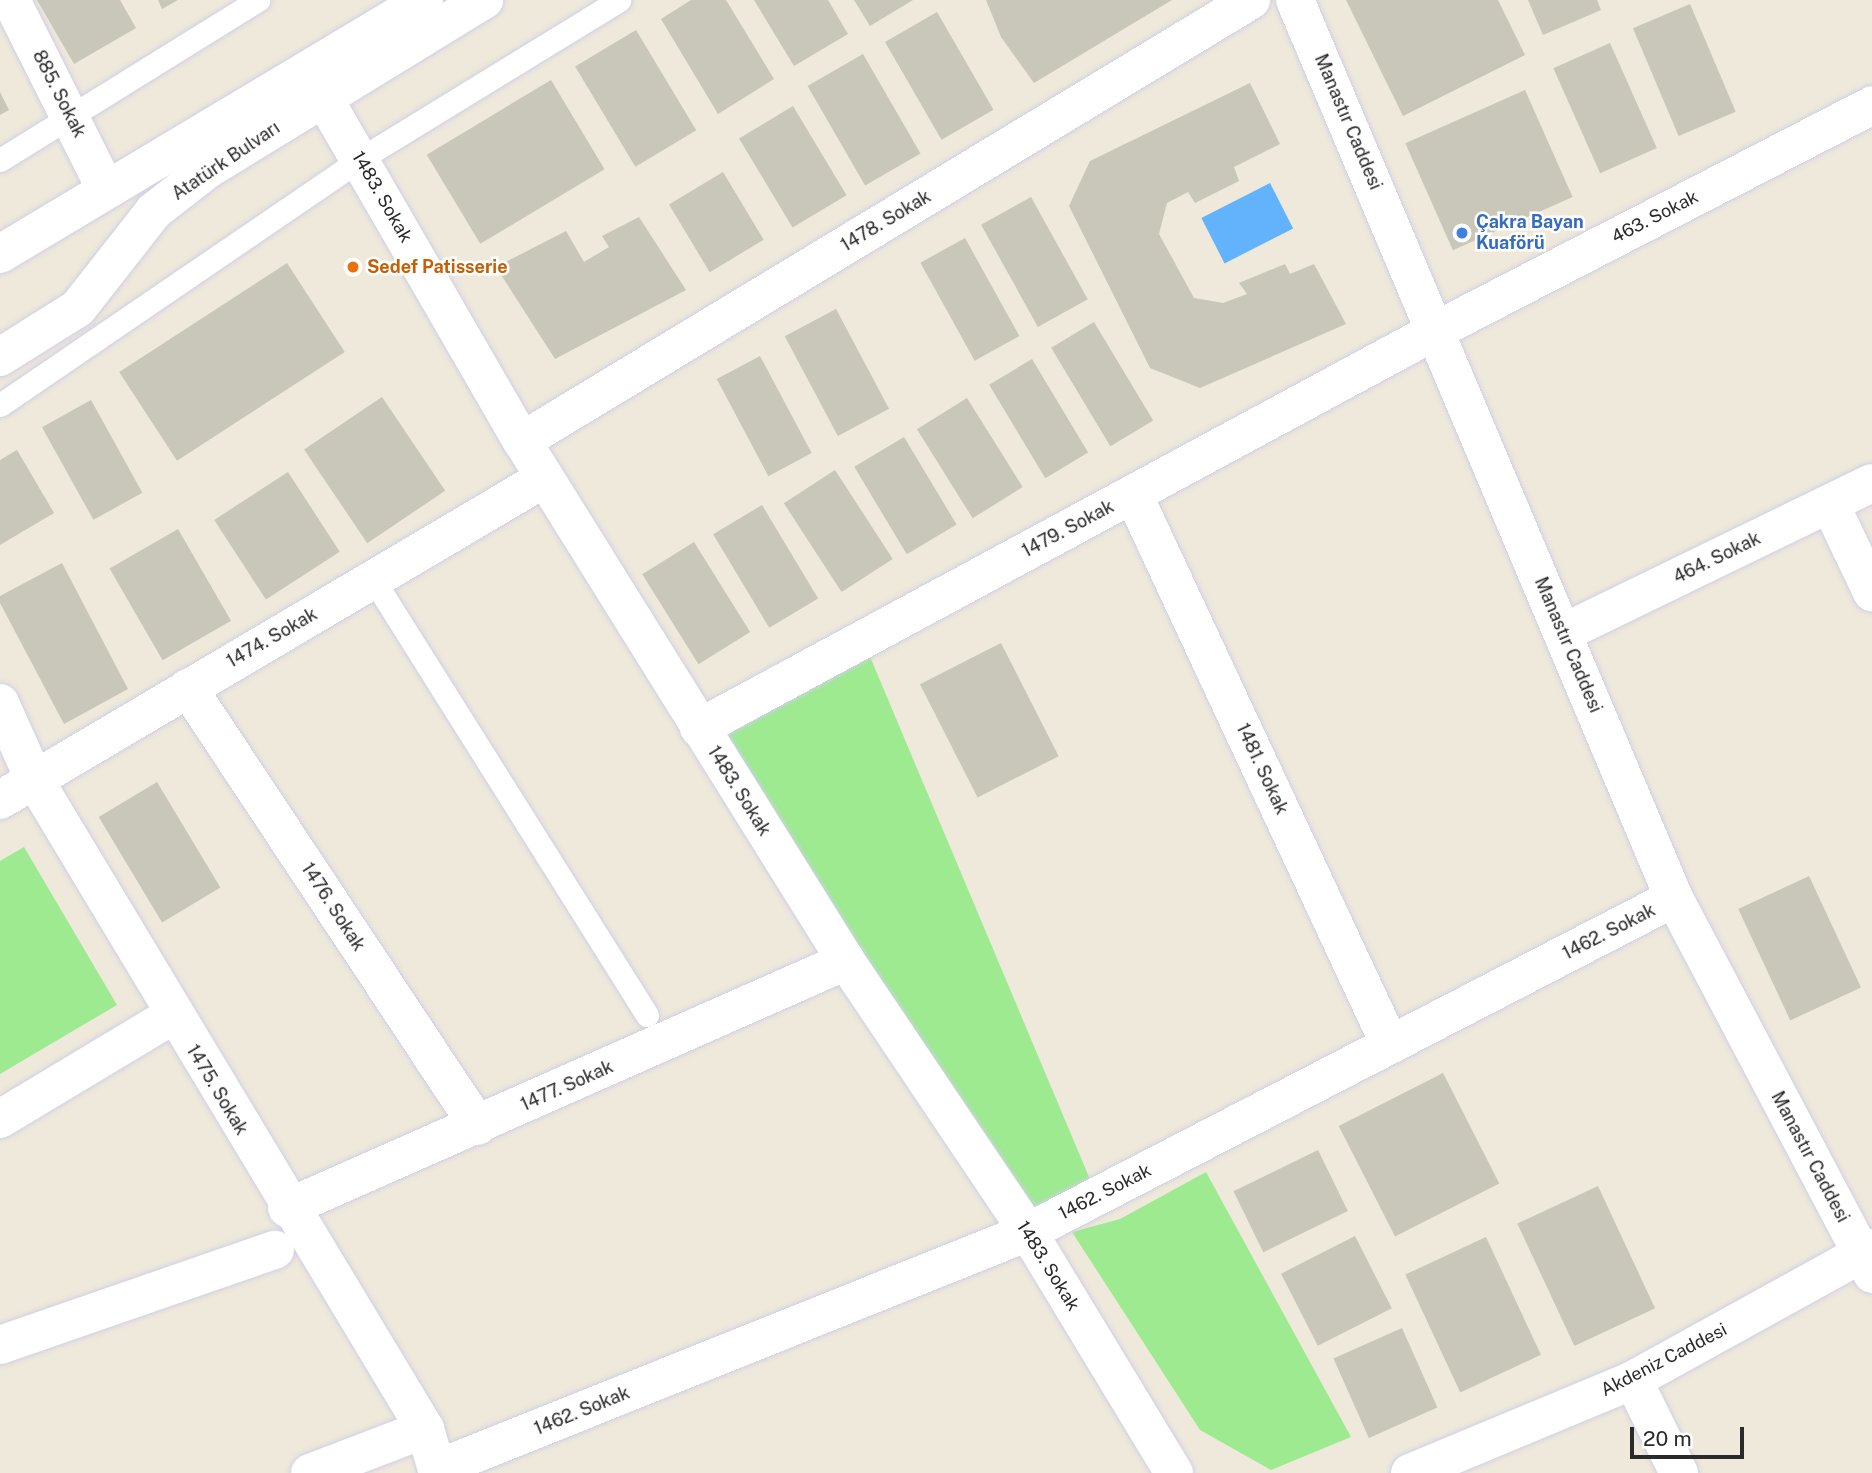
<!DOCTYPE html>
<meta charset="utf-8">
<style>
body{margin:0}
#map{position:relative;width:1872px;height:1473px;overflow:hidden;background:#eee9da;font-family:"Public Sans",sans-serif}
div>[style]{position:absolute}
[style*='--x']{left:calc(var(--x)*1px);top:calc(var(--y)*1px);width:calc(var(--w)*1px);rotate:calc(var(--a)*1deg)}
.green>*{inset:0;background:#9dea91}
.water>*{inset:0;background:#62b3fb;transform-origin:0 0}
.building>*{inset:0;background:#c9c6ba;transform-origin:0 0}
.roads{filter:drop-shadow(0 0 2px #d0cfe5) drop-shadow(0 0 2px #d0cfe5)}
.lane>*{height:23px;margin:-11.5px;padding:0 11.5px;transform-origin:11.5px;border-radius:11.5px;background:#fff}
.street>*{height:38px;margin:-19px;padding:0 19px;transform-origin:19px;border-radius:19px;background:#fff}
.secondary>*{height:38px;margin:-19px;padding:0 19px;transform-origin:19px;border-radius:19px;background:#fff}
.dots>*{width:19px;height:19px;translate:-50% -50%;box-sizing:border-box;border:4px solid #fff;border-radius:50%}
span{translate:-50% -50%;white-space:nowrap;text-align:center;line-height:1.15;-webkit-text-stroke:5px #fff;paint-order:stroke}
.street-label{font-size:18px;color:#2a2a2a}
.shop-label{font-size:18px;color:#366cbe;font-weight:700}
.left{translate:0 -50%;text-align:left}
.food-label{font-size:18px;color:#c56008;font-weight:700}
.scale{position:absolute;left:1630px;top:1427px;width:114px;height:32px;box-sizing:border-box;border:4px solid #2a2a2a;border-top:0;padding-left:9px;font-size:21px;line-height:24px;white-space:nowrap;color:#2a2a2a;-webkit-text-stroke:5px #fff;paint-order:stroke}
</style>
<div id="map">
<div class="green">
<i style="clip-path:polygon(863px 640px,1097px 1196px,1028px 1232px,699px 728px)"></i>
<i style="clip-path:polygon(24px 847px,117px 1005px,0 1074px,0 861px)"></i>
<i style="clip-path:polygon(1206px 1172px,1351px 1437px,1271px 1470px,1200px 1430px,1072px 1232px,1120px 1219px)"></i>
</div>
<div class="water">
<i style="left:1270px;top:183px;width:51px;height:77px;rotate:63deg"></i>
</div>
<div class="building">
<i style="clip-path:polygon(37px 0,120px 0,136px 28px,74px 64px)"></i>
<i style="clip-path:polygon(158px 0,178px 0,162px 9px)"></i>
<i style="clip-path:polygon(691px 0,726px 0,774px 79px,718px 114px,661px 19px)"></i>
<i style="clip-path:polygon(754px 0,828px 0,848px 34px,794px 66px)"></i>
<i style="clip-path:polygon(854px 0,913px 0,870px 26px)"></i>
<i style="clip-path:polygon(986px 0,1172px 0,1034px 83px,1001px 37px)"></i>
<i style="clip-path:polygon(1346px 0,1498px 0,1525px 55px,1403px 116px)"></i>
<i style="clip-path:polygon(1528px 0,1597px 0,1601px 10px,1543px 35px)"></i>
<i style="left:1690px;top:4px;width:117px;height:62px;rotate:67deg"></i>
<i style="left:937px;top:12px;width:113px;height:60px;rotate:60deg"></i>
<i style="left:636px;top:30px;width:117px;height:71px;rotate:59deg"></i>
<i style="left:1610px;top:43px;width:115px;height:62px;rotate:66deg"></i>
<i style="left:863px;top:54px;width:115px;height:64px;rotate:60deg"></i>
<i style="left:551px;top:80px;width:104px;height:145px;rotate:59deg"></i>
<i style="clip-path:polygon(1250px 83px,1280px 144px,1234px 167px,1239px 181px,1195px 203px,1188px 192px,1167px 203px,1159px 234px,1194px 298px,1223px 303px,1247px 294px,1239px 283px,1285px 264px,1290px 274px,1314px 264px,1346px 324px,1200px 388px,1150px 368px,1069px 206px,1090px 161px)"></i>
<i style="left:1525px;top:90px;width:117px;height:131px;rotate:66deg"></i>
<i style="clip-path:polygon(0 92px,9px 110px,0 115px)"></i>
<i style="left:793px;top:106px;width:104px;height:63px;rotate:59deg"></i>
<i style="left:723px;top:172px;width:79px;height:63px;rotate:59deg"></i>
<i style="left:1031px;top:197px;width:117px;height:57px;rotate:61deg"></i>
<i style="clip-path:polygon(639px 217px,686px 290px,555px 359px,496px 267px,566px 231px,584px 262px,609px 247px,602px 236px)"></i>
<i style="left:965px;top:238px;width:112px;height:51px;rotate:61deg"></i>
<i style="left:287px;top:263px;width:106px;height:200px;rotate:57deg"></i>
<i style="left:836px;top:309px;width:113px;height:58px;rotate:62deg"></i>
<i style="left:1094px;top:322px;width:115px;height:50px;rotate:59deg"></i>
<i style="left:760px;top:356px;width:110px;height:49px;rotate:62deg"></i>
<i style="left:1032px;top:359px;width:109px;height:50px;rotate:59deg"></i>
<i style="left:382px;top:397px;width:113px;height:94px;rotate:56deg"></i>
<i style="left:967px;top:398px;width:105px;height:59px;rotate:58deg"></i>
<i style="left:91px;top:400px;width:106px;height:56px;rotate:61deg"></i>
<i style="left:904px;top:437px;width:102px;height:58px;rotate:59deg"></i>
<i style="clip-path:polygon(17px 450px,54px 513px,0 545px,0 460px)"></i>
<i style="left:835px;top:470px;width:106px;height:61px;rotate:57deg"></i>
<i style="left:288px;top:472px;width:95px;height:88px;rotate:57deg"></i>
<i style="left:762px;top:505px;width:109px;height:57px;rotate:59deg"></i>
<i style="left:178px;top:529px;width:106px;height:79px;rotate:60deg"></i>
<i style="left:694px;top:542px;width:106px;height:61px;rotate:58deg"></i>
<i style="clip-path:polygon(62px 563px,128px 689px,64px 724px,0 603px,0 596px)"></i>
<i style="left:1001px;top:643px;width:127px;height:91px;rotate:63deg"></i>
<i style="left:157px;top:782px;width:123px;height:68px;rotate:59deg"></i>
<i style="left:1809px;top:876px;width:123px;height:78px;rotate:65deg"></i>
<i style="left:1443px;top:1073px;width:124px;height:117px;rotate:63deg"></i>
<i style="left:1318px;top:1150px;width:68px;height:94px;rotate:64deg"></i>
<i style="left:1598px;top:1186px;width:135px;height:89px;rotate:65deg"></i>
<i style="left:1355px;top:1236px;width:81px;height:83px;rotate:63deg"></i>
<i style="left:1486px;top:1237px;width:130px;height:89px;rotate:65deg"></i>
<i style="left:1402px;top:1328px;width:87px;height:75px;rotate:66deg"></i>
</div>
<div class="roads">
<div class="lane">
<i style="--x:0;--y:160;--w:304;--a:-31.8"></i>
<i style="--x:0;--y:405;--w:436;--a:-34.3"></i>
<i style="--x:360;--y:159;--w:304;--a:-31.5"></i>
<i style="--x:373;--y:579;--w:515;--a:57.85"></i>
</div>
<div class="street">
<i style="--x:11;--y:0;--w:212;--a:63.4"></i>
<i style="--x:323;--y:97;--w:397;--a:60"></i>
<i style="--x:522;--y:441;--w:613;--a:58.07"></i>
<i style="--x:846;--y:961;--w:326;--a:56.1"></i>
<i style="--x:1028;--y:1232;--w:282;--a:58.8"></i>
<i style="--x:522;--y:441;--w:852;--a:-31.17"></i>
<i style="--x:1133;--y:494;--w:608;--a:64.99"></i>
<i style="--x:1830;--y:504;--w:98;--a:64.5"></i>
<i style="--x:1563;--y:633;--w:343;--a:-25.9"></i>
<i style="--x:188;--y:688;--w:525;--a:56.49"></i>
<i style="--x:0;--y:703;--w:83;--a:65.9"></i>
<i style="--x:34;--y:779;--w:759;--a:58.97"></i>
<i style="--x:425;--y:1429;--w:46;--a:73.5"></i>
<i style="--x:699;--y:728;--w:838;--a:-28.34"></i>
<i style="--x:1437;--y:330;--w:490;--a:-27.3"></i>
<i style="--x:0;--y:800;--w:633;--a:-30.58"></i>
<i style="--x:0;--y:1119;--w:202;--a:-31"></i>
<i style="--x:287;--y:1208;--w:611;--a:-23.84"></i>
<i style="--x:0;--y:1345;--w:291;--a:-19.1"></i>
<i style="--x:1633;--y:1380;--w:104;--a:63.7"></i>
<i style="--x:437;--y:1469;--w:637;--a:-21.85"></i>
<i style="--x:1028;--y:1232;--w:727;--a:-27.34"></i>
<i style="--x:310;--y:1473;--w:123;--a:-20.9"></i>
</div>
<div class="secondary">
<i style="--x:1295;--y:0;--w:975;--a:67.12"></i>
<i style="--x:1674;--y:898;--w:425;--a:62.2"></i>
<i style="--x:0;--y:254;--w:494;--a:-30.9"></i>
<i style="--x:0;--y:357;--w:92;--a:-32.1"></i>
<i style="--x:78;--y:308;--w:123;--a:-51.9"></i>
<i style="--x:154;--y:211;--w:68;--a:-37.9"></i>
<i style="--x:208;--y:169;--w:324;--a:-31.5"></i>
<i style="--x:1410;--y:1473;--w:242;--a:-22.6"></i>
<i style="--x:1633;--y:1380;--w:273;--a:-28.9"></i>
</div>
</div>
<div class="dots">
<i style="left:1462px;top:233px;background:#3f7fe0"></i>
<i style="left:353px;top:267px;background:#e8710a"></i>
</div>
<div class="street-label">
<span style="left:59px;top:94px;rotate:63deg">885. Sokak</span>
<span style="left:1348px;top:122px;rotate:67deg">Manastır Caddesi</span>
<span style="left:226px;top:161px;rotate:-34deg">Atatürk Bulvarı</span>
<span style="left:382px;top:197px;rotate:60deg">1483. Sokak</span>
<span style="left:1655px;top:217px;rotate:-27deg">463. Sokak</span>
<span style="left:886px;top:221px;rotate:-31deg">1478. Sokak</span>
<span style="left:1068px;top:529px;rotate:-28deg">1479. Sokak</span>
<span style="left:1717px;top:558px;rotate:-26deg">464. Sokak</span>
<span style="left:272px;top:638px;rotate:-30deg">1474. Sokak</span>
<span style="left:1568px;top:645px;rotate:67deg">Manastır Caddesi</span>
<span style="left:1262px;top:769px;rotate:65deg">1481. Sokak</span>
<span style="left:739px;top:791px;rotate:58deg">1483. Sokak</span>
<span style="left:333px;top:907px;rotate:57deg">1476. Sokak</span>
<span style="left:1609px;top:932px;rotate:-27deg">1462. Sokak</span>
<span style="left:567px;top:1086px;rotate:-24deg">1477. Sokak</span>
<span style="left:217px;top:1090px;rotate:59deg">1475. Sokak</span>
<span style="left:1810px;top:1157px;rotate:62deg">Manastır Caddesi</span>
<span style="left:1105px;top:1192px;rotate:-27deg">1462. Sokak</span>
<span style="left:1048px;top:1266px;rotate:58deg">1483. Sokak</span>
<span style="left:1664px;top:1360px;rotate:-27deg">Akdeniz Caddesi</span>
<span style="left:582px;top:1411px;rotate:-22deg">1462. Sokak</span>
</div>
<div class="shop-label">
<span class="left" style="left:1476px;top:233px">Çakra Bayan<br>Kuaförü</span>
</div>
<div class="food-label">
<span class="left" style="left:367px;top:267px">Sedef Patisserie</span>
</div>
<div class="scale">20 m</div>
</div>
